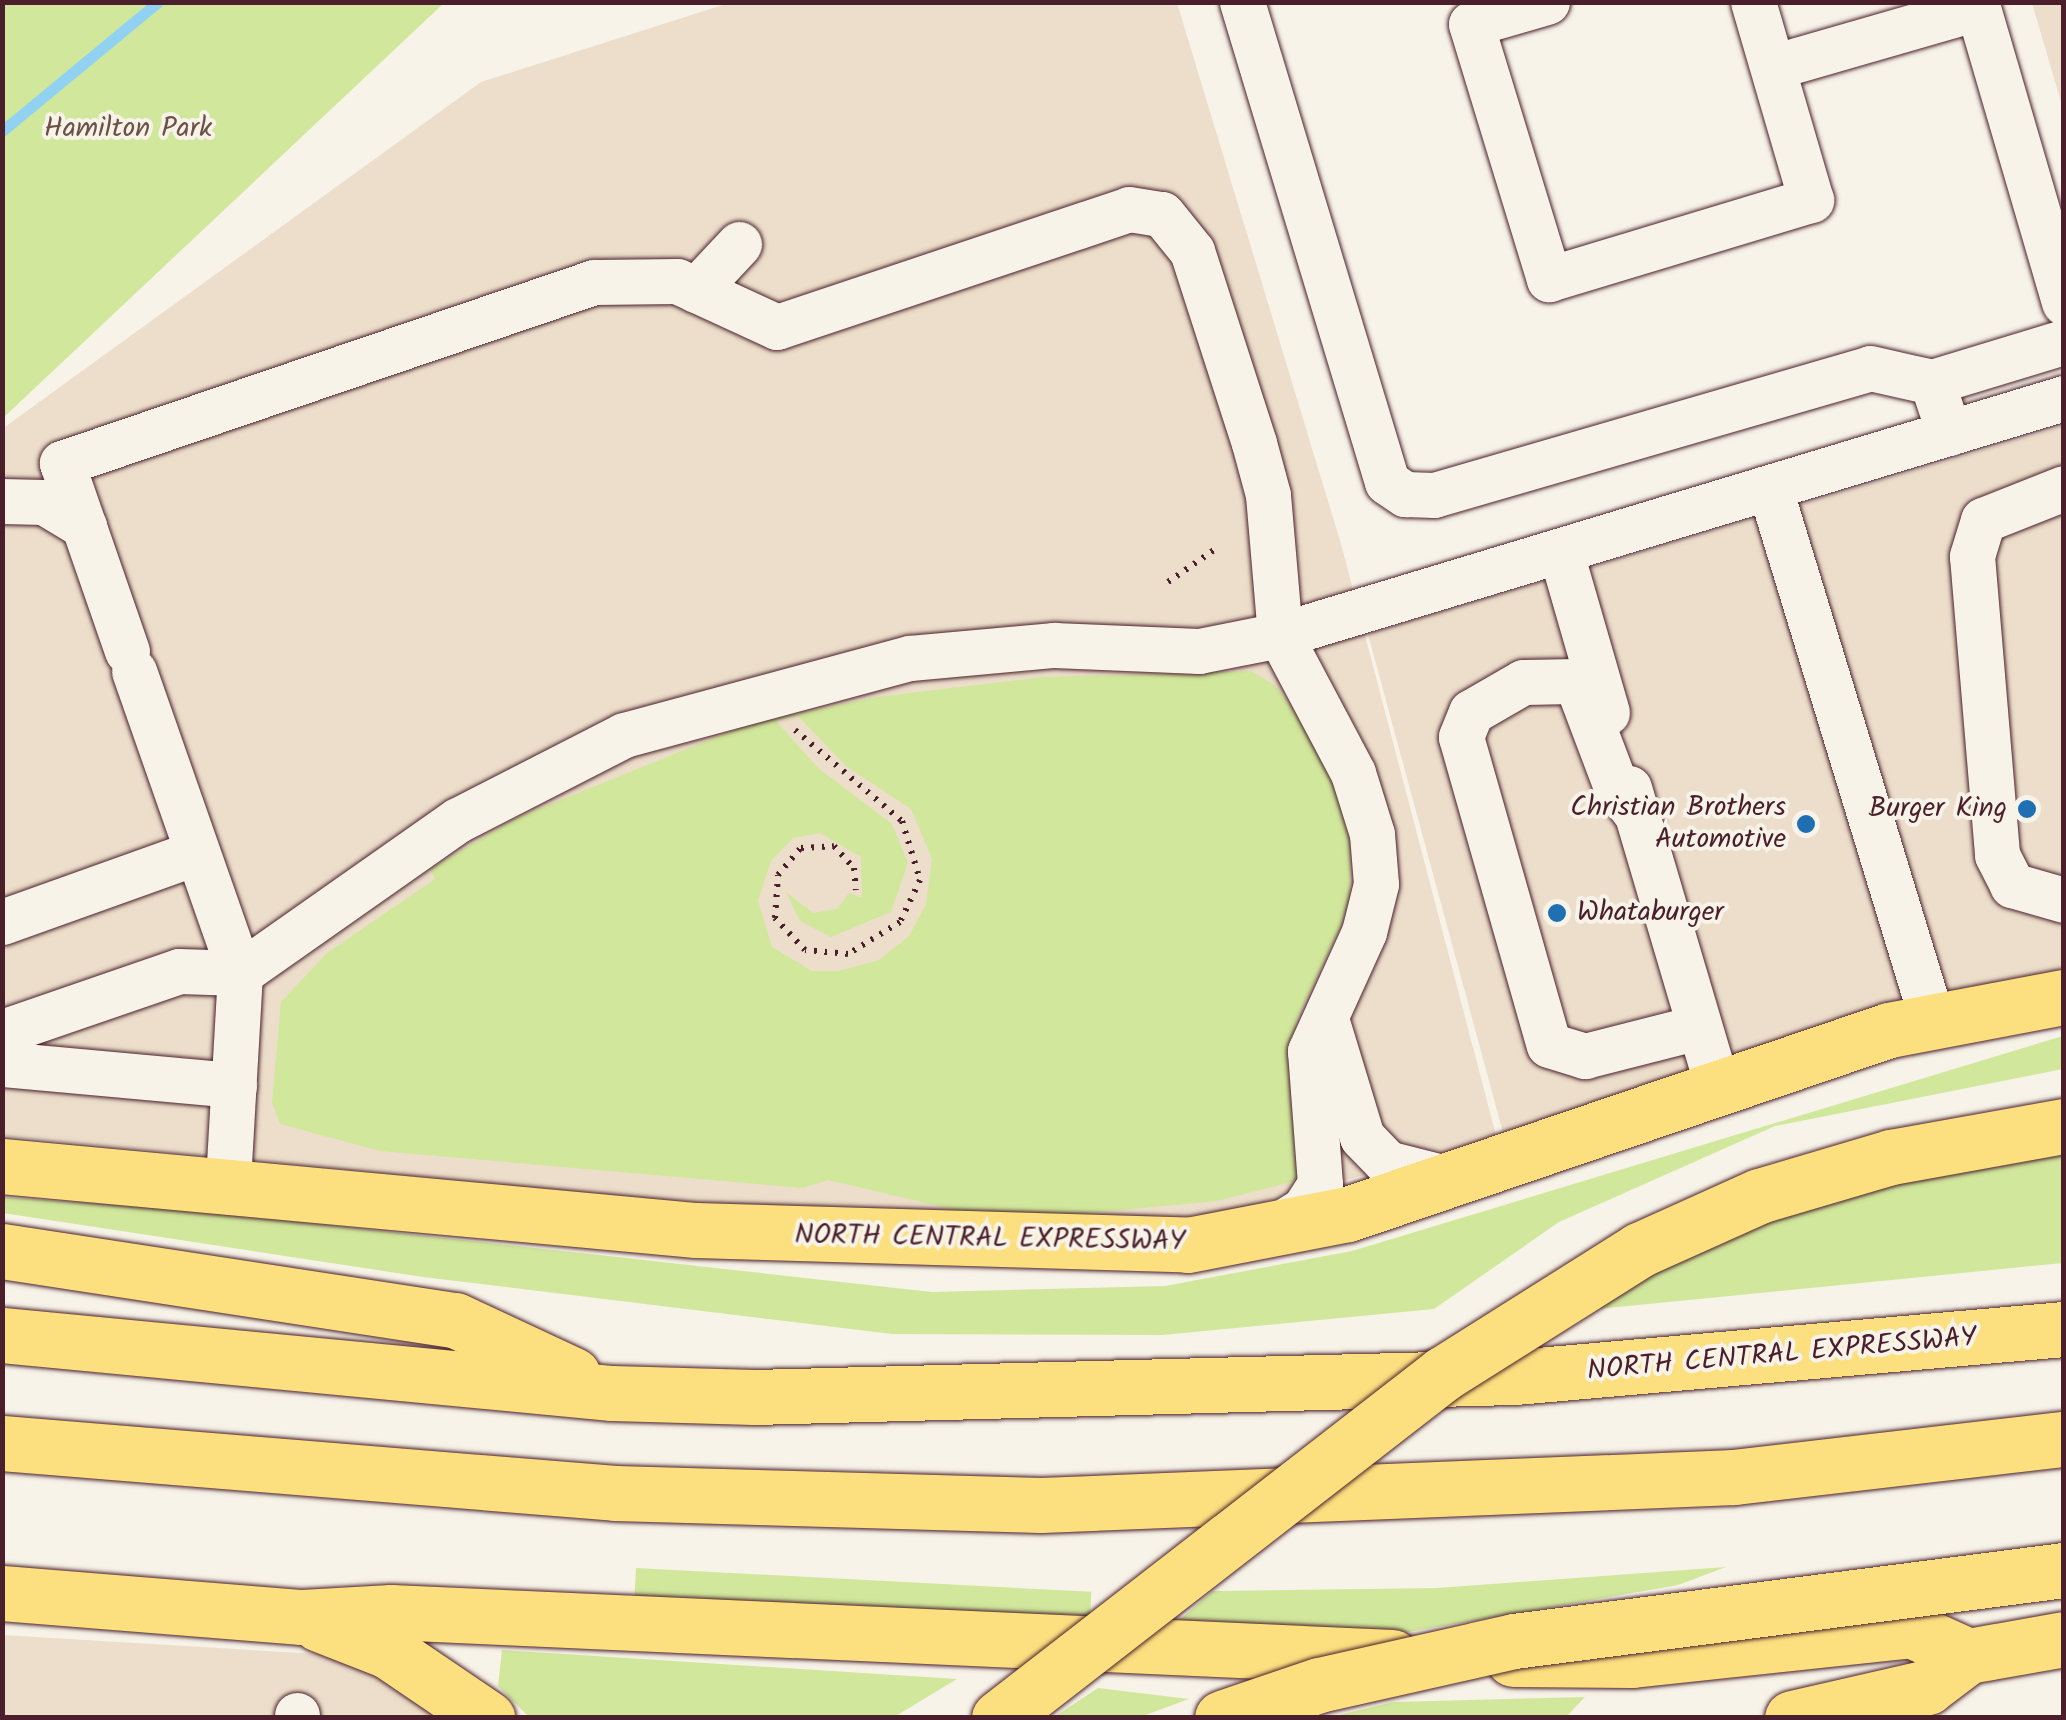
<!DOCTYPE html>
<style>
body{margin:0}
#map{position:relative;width:2066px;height:1720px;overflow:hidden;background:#f7f3e8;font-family:Kalam,sans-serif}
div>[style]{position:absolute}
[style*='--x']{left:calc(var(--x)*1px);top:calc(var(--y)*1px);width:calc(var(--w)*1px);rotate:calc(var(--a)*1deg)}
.built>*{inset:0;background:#ecdeca}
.green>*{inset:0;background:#d1e79c;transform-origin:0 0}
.stream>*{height:11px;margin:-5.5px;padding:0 5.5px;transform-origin:5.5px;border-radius:5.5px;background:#91d2f2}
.path>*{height:6px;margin-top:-3px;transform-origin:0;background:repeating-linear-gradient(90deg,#4a1f2b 0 2.5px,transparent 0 10.5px)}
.roads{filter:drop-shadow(0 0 2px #4a1f2b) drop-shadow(0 0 2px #4a1f2b)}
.minor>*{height:45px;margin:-22.5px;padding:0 22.5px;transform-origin:22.5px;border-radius:22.5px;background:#f7f3e8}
.major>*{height:55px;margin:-27.5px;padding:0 27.5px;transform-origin:27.5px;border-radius:27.5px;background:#fce080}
.highway>*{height:55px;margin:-27.5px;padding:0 27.5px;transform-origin:27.5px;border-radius:27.5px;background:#fce080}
.bridges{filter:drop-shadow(0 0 2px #4a1f2b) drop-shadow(0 0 2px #4a1f2b)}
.highway-bridge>*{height:55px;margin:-27.5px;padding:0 27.5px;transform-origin:27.5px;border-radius:27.5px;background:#fce080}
.dots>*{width:28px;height:28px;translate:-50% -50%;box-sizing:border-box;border:5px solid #f7f3e8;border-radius:50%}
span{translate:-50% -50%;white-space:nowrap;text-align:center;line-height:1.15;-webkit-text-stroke:8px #f7f3e8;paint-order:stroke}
.park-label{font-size:28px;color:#6c5147}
.poi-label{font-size:28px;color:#4a1f2b}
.right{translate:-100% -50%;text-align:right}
.left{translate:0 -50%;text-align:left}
.street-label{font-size:28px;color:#4a1f2b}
.frame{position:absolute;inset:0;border:5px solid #4a1f2b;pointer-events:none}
</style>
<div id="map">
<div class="built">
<i style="clip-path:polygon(729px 3px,1177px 3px,1341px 544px,1497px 1139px,1225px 1213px,997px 1233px,3px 1136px,2px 429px,481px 82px)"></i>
<i style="clip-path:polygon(2032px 3px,2063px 3px,2063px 109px)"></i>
<i style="clip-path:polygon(2063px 426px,2063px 974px,1504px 1136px,1368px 634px)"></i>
<i style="clip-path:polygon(2px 1635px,318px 1654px,386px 1680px,443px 1717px,3px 1717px)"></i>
</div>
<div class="green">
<i style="clip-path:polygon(3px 2px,444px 2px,444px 3px,3px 418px)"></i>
<i style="clip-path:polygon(evenodd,1251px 671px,1276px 686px,1317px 742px,1350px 815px,1350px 906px,1296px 1021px,1293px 1078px,1307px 1178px,1217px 1201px,1002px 1221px,828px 1180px,803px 1188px,380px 1151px,280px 1124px,272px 1103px,281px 1002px,327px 953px,435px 879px,430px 869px,516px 818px,751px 723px,877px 697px,1043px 677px,1251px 671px,798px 716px,846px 766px,911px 809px,932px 859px,926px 904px,909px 936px,879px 960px,839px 971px,812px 971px,772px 947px,758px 901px,771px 861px,793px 838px,820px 833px,861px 857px,862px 898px,849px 893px,837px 909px,813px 913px,786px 892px,800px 921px,831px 937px,891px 912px,908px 863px,892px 824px,818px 768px,776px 721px,798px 716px)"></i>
<i style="clip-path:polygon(2063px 1036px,2063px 1069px,1775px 1126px,1559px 1222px,1434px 1309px,1163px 1335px,892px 1334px,423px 1277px,3px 1213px,2px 1197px,202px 1211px,932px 1292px,1165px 1286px,1352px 1251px)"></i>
<i style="clip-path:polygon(2063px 1146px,2063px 1263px,1577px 1311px,1748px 1224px,1949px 1163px)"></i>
<i style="clip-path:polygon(1726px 1567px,1678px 1585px,1403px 1633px,1169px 1629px,1213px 1591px,1437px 1588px)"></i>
<i style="left:636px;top:1568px;width:456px;height:28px;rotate:3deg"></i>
<i style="clip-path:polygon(502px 1650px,957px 1679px,894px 1717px,529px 1717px,498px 1686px)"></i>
<i style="clip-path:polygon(1098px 1688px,1189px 1699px,1140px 1717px,1054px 1717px)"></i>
<i style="clip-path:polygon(1585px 1697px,1566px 1717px,1330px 1717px,1393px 1702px)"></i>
</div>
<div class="stream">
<i style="--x:2;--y:131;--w:202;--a:-39.6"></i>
</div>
<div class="path">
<i style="--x:1168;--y:582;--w:56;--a:-34.8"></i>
<i style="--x:795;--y:730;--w:140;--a:40.4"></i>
<i style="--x:902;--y:821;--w:62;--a:73"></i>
<i style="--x:920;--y:880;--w:47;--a:115.5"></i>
<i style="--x:900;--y:922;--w:61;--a:148.4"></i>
<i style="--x:848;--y:954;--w:43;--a:-174.7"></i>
<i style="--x:805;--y:950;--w:44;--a:-133.2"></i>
<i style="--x:775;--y:918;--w:43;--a:-86"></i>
<i style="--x:778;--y:875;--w:35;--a:-50"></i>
<i style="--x:801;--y:848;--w:33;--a:-3"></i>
<i style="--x:834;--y:846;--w:30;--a:48"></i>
<i style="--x:854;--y:868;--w:22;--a:85"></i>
</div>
<div class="roads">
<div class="minor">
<i style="--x:1242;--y:2;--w:501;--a:73.19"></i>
<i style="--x:1387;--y:482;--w:22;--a:34"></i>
<i style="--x:1405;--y:494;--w:29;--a:2"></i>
<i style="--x:1434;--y:495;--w:454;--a:-16.2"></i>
<i style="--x:1870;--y:368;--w:64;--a:12.7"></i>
<i style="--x:1932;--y:382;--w:54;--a:71.6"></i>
<i style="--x:1547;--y:2;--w:79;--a:163.9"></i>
<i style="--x:1471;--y:24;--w:267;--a:73"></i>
<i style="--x:1549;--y:279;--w:274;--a:-16.8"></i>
<i style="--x:1811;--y:200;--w:206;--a:-106.3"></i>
<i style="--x:1773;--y:67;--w:213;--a:-16.1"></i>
<i style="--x:1978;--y:8;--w:307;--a:73.7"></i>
<i style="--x:696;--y:290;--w:63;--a:-46.9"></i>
<i style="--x:1932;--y:382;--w:138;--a:-16.9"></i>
<i style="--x:2064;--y:488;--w:87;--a:158.4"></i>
<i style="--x:1983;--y:520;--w:38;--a:107"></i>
<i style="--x:1972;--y:556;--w:300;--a:85.2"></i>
<i style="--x:1997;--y:855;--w:34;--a:63"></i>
<i style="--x:2012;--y:885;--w:54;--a:16.1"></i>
<i style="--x:1770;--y:489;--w:555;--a:73.03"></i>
<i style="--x:2;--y:501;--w:42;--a:1.4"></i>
<i style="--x:44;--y:502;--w:47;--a:31"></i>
<i style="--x:1561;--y:553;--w:166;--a:73.9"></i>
<i style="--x:127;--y:651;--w:199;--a:-109.1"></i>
<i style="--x:62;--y:463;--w:562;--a:-18.79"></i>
<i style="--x:594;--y:282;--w:83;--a:-0.7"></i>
<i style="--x:677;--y:281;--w:110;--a:24.7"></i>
<i style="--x:777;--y:327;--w:371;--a:-18.5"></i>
<i style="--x:1129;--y:209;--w:33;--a:9"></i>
<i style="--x:1162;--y:214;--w:48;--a:51"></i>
<i style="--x:1192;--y:251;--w:202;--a:72.1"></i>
<i style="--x:1254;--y:443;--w:54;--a:74.9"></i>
<i style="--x:1268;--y:495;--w:141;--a:85.1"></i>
<i style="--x:1280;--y:635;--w:156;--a:62.1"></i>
<i style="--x:1353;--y:773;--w:64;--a:72.7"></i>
<i style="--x:1372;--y:834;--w:50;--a:85.4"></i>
<i style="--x:1376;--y:884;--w:49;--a:104"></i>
<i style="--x:1364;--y:932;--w:131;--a:114.4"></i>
<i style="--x:1310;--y:1051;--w:133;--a:85.7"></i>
<i style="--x:1320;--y:1184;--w:30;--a:123"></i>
<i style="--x:1304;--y:1209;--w:39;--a:148"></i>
<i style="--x:134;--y:671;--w:320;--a:70.7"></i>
<i style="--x:240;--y:973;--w:266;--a:-35.1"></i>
<i style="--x:458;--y:820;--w:186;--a:-27.1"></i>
<i style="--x:624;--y:735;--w:296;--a:-15.1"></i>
<i style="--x:910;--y:658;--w:145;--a:-5.2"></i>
<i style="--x:1054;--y:645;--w:145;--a:2.4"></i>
<i style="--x:1199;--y:651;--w:83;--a:-11.2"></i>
<i style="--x:1280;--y:635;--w:819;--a:-16.82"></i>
<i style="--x:1629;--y:788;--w:314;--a:73.5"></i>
<i style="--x:1637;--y:815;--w:35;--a:-127"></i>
<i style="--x:1616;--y:787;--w:113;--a:-110.7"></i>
<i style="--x:1576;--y:681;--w:53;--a:178.9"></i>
<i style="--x:1523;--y:682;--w:60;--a:150"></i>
<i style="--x:1471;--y:712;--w:27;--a:112"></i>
<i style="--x:1461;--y:737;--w:320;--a:74.1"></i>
<i style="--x:1549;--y:1045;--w:38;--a:17"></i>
<i style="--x:1585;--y:1056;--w:114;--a:-14.3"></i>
<i style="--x:2;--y:922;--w:207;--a:-19.7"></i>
<i style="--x:1328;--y:1025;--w:117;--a:73.1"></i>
<i style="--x:1362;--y:1137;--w:36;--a:46"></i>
<i style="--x:1387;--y:1163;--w:69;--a:14.2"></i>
<i style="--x:2;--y:1032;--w:187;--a:-19"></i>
<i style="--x:179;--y:971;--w:61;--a:1.9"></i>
<i style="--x:240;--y:973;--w:211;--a:93.3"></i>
<i style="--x:2;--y:1064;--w:233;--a:5.2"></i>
<i style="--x:297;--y:1718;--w:3;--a:-90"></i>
</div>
<div class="major">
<i style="--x:2;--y:1166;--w:697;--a:5.27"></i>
<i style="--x:696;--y:1230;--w:492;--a:1.7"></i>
<i style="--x:1188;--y:1245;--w:163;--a:-11"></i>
<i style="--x:1348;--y:1214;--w:571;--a:-18.78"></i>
<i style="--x:1889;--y:1030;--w:178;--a:-10.7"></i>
<i style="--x:2;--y:1593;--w:301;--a:4.6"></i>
<i style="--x:302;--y:1617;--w:89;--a:-3.2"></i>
<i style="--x:391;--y:1612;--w:1002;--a:2.57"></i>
<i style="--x:319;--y:1624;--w:74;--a:21.4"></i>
<i style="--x:388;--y:1651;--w:120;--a:34.1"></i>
<i style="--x:1513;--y:1659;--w:119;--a:0.5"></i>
<i style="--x:1632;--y:1660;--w:281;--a:-6.1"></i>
<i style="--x:1911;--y:1630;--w:63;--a:24.5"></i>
<i style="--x:1968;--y:1656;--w:97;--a:-10"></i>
<i style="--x:1792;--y:1718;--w:139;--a:-12.9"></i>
<i style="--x:1927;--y:1687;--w:51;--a:-37.1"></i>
</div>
<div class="highway">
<i style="--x:2;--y:1251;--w:458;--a:8.7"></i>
<i style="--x:455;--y:1320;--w:130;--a:25"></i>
<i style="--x:2;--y:1335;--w:613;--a:5.43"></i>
<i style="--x:612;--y:1393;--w:142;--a:1.6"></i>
<i style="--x:754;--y:1397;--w:761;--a:-1.51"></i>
<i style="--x:1515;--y:1377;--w:551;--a:-5"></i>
<i style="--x:2;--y:1443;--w:615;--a:4.66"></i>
<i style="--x:615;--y:1493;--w:426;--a:1.6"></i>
<i style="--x:1041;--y:1505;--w:694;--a:-2.31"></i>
<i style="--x:1734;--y:1477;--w:332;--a:-6.6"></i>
</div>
</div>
<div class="bridges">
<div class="highway-bridge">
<i style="--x:999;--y:1718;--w:563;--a:-37.79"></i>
<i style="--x:1444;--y:1373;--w:231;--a:-32.2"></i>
<i style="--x:1639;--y:1250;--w:132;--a:-24.2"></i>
<i style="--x:1759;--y:1196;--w:138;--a:-16.5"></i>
<i style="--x:1891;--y:1157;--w:176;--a:-10.2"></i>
<i style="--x:1222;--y:1718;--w:102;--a:-18.8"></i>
<i style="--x:1319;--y:1685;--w:200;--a:-12.7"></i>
<i style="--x:1514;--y:1641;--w:555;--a:-7.36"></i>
</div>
</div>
<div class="dots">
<i style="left:2027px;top:809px;background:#1f6fb2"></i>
<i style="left:1806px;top:824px;background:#1f6fb2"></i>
<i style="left:1557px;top:913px;background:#1f6fb2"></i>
</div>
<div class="park-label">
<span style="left:128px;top:129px">Hamilton Park</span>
</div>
<div class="poi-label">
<span class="right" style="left:1786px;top:824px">Christian Brothers<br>Automotive</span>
<span class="right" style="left:2007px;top:809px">Burger King</span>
<span class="left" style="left:1577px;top:913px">Whataburger</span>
</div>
<div class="street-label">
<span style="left:990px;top:1239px;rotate:1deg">NORTH CENTRAL EXPRESSWAY</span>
<span style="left:1782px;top:1355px;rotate:-5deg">NORTH CENTRAL EXPRESSWAY</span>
</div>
<div class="frame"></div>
</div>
